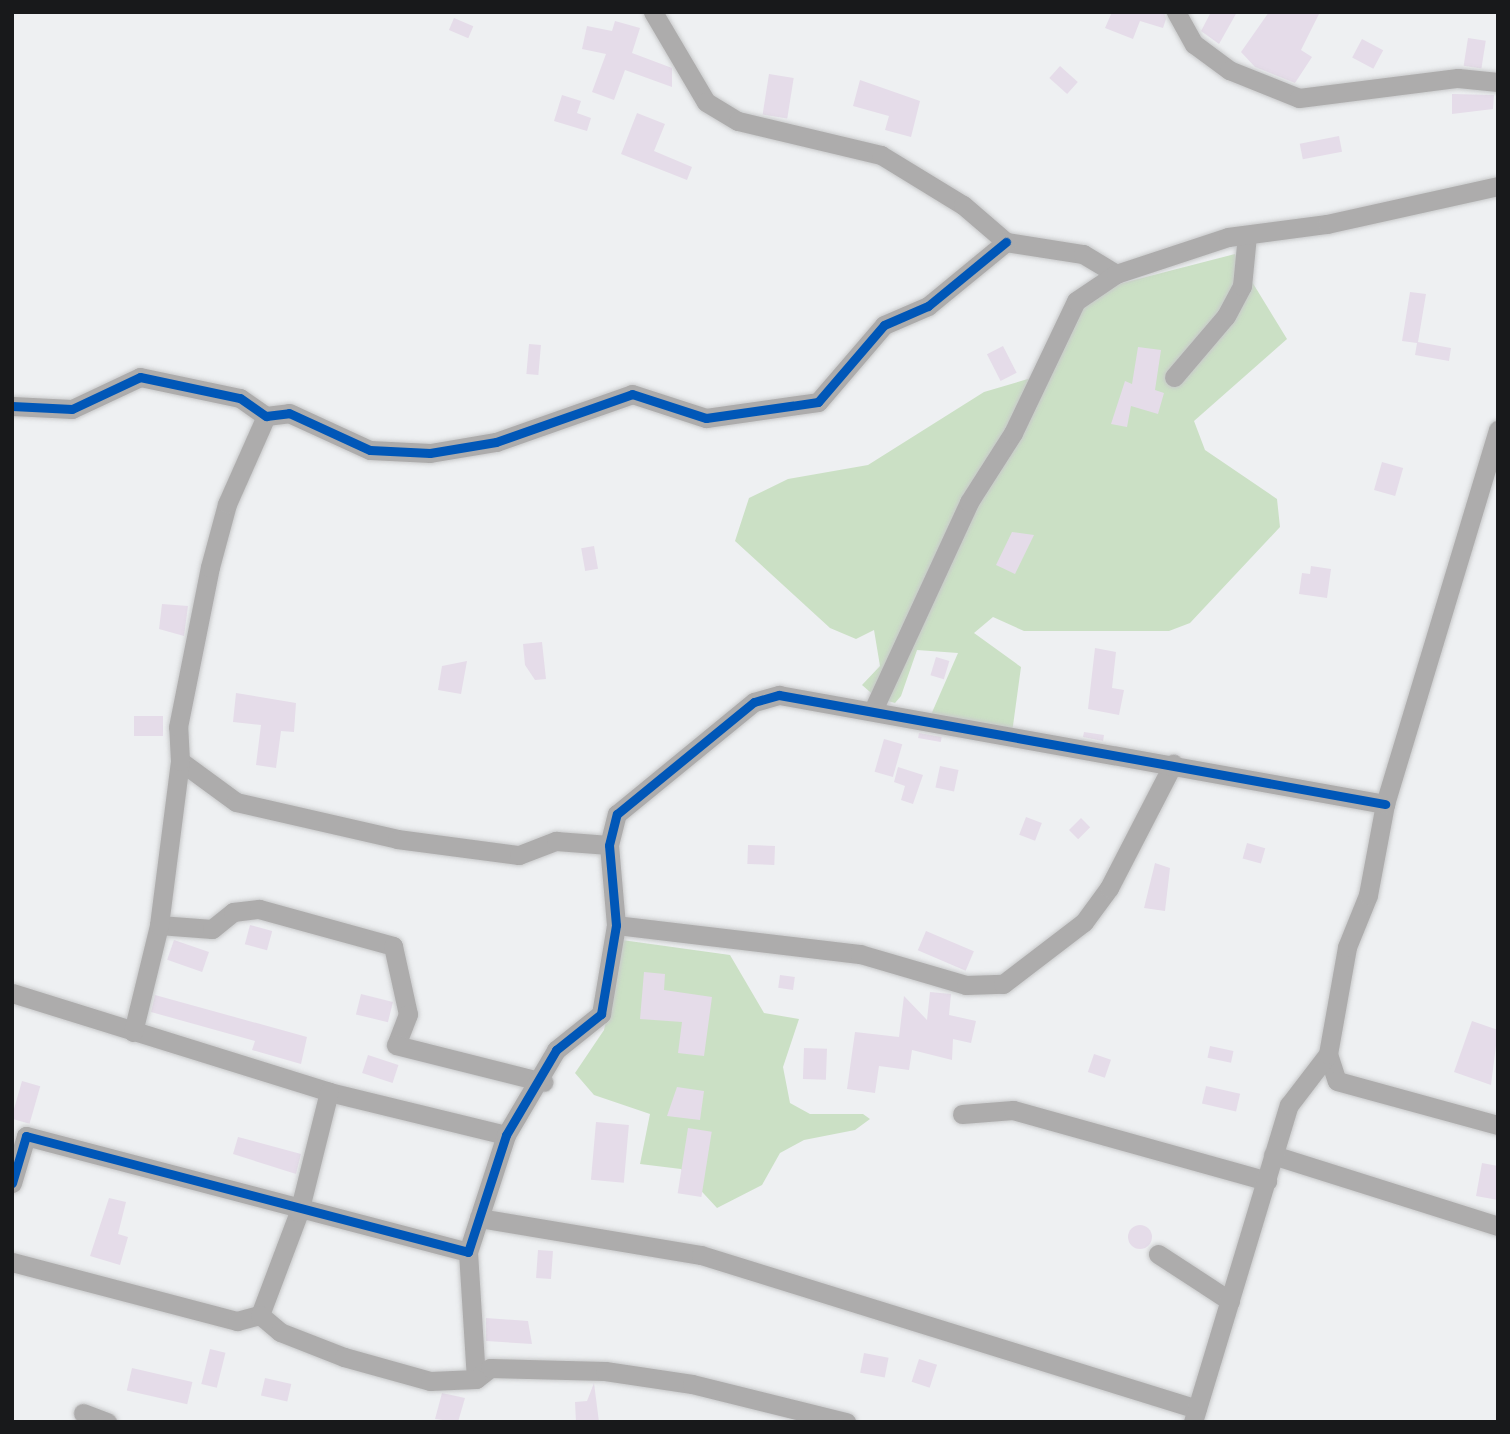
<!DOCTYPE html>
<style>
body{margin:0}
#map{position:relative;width:1510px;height:1434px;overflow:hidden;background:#eef0f2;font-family:Montserrat,sans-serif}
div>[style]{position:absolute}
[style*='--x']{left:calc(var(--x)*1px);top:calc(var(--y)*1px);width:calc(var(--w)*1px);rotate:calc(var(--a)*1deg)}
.green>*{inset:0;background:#cbe0c5}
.building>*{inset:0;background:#e5dce9;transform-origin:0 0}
.round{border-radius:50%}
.roads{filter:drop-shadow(0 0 2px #c8c9ca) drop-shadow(0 0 2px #c8c9ca)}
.minor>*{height:19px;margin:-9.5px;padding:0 9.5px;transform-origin:9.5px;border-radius:9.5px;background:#adacac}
.cycleway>*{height:9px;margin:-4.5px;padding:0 4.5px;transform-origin:4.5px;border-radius:4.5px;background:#0057b8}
span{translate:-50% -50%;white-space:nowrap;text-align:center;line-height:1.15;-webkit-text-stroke:5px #fff;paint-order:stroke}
.frame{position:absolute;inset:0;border:14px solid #18191b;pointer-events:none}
</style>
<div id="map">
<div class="green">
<i style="clip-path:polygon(1235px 254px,1287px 339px,1194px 421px,1205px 450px,1277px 499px,1280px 527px,1190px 623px,1169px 631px,1024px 631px,993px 617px,974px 633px,1021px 667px,1012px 733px,930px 717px,958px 653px,917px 650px,901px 696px,895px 703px,877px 698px,862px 685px,880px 666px,874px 630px,856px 639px,830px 628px,735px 541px,749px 498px,788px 479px,868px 465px,984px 392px,1048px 373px,1074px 312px,1103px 288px)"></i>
<i style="clip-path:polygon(622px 940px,730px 955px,764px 1013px,799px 1019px,783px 1067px,790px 1103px,810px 1114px,863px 1114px,870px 1119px,855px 1130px,804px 1140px,780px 1153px,762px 1185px,717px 1208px,681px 1169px,640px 1164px,650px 1114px,594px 1095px,575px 1073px,604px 1030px)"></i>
</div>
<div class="building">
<i style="clip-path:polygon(1112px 12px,1164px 12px,1166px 19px,1163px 28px,1140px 21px,1133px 39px,1105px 28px)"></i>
<i style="clip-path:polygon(1211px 12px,1237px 12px,1219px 44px,1201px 31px)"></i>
<i style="clip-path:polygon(1269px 12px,1320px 12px,1301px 50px,1312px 57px,1295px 83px,1255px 67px,1241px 52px)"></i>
<i style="left:454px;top:18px;width:21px;height:13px;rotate:23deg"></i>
<i style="clip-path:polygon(615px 21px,640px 28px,632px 53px,672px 68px,672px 87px,625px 70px,614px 100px,592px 92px,606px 54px,582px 49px,587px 26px,612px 31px)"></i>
<i style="left:1468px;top:38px;width:18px;height:28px;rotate:9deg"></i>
<i style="left:1362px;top:39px;width:24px;height:21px;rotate:28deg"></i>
<i style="left:1060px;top:66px;width:24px;height:16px;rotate:42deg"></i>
<i style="left:769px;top:74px;width:25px;height:41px;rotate:9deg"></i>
<i style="clip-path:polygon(860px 80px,920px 101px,911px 137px,885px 130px,889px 116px,853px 106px)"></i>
<i style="clip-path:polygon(1452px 94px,1494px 95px,1493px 109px,1452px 114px)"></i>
<i style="clip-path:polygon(562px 95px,581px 101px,577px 113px,591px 118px,587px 131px,554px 121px)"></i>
<i style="clip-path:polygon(637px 113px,665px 124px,654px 151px,692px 167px,687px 180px,621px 154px)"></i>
<i style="left:1339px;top:136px;width:16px;height:40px;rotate:79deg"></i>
<i style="clip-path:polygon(1410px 292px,1426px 294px,1418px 342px,1451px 348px,1449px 361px,1415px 355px,1417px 343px,1402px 341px)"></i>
<i style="left:529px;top:344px;width:12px;height:30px;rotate:5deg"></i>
<i style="left:1003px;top:346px;width:30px;height:18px;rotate:63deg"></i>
<i style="clip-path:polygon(1138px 347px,1161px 350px,1155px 390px,1164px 393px,1158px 414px,1131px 406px,1127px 427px,1111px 424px,1125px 381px,1132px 384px)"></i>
<i style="left:1382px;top:462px;width:22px;height:29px;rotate:16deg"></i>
<i style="clip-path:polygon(1012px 532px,1034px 535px,1015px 574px,996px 565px)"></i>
<i style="left:594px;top:546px;width:23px;height:13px;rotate:80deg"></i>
<i style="clip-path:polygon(1311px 566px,1331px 569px,1327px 598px,1299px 594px,1302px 573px,1310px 574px)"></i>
<i style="clip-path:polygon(162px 604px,188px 606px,184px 636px,159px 629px)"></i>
<i style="clip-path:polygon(542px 642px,546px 679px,535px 680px,525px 665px,523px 644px)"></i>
<i style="clip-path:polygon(1095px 648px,1116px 652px,1112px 688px,1124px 690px,1119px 715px,1088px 709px)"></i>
<i style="left:936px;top:657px;width:14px;height:19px;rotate:17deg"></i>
<i style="clip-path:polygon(467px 661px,461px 694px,438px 690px,442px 666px)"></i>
<i style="clip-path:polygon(236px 693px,296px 703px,294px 732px,281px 731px,276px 768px,256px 765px,261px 725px,233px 722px)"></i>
<i style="left:134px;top:716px;width:29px;height:20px"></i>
<i style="clip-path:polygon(1084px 732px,1104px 735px,1103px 741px,1083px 737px)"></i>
<i style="left:919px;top:733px;width:23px;height:5px;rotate:10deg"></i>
<i style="left:884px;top:739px;width:19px;height:34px;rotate:16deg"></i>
<i style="left:940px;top:766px;width:19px;height:22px;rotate:12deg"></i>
<i style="clip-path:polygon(898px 767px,923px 775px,913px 804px,901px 800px,905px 786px,894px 782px)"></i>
<i style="left:1026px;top:817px;width:17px;height:19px;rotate:21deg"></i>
<i style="left:1081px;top:818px;width:13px;height:17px;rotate:45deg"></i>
<i style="left:1247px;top:843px;width:19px;height:16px;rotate:16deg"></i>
<i style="left:748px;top:845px;width:27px;height:19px;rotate:2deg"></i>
<i style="clip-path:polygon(1155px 863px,1170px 868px,1165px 911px,1144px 908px)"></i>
<i style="left:250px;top:925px;width:23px;height:20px;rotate:15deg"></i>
<i style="left:926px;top:931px;width:52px;height:21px;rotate:23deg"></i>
<i style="left:174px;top:940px;width:37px;height:21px;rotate:19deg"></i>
<i style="clip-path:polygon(644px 972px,665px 974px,664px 990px,712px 997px,704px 1056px,678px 1053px,682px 1022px,640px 1019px)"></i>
<i style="left:780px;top:975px;width:15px;height:13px;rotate:8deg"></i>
<i style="clip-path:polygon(930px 992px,951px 994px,949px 1015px,976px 1021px,971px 1043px,953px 1039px,952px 1060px,912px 1050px,909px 1070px,879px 1066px,875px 1093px,847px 1089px,855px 1032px,899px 1037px,904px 996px,927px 1020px)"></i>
<i style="left:361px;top:994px;width:33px;height:21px;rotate:14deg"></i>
<i style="clip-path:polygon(155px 995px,307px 1037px,301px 1064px,252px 1050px,255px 1041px,151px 1012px)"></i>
<i style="clip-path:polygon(1472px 1021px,1498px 1030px,1491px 1085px,1454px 1072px)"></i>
<i style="left:1210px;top:1046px;width:24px;height:12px;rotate:12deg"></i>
<i style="left:804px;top:1048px;width:23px;height:31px;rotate:2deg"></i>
<i style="left:1094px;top:1054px;width:18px;height:19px;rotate:19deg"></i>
<i style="left:368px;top:1055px;width:32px;height:19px;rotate:18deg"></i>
<i style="left:22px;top:1081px;width:19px;height:39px;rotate:16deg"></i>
<i style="left:1206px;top:1086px;width:35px;height:18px;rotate:13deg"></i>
<i style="clip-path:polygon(677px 1087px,704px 1091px,700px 1120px,667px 1116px)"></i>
<i style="left:596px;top:1122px;width:33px;height:58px;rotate:5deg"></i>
<i style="left:688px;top:1128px;width:24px;height:66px;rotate:9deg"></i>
<i style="clip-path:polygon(238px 1137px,301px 1154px,296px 1174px,233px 1154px)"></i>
<i style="clip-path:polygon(1482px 1163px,1498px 1166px,1498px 1200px,1476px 1196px)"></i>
<i style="clip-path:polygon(109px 1198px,126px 1202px,118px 1234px,128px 1237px,120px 1265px,90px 1256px)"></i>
<i class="round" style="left:1128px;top:1225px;width:24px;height:24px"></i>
<i style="left:538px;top:1250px;width:15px;height:28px;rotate:4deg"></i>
<i style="clip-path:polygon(486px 1318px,528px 1321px,532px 1344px,486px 1341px)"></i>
<i style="left:210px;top:1349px;width:16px;height:36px;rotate:14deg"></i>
<i style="left:864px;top:1353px;width:25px;height:20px;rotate:11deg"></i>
<i style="left:919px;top:1359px;width:19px;height:24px;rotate:18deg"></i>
<i style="left:132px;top:1368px;width:62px;height:23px;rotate:13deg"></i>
<i style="left:265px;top:1378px;width:27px;height:18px;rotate:13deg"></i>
<i style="clip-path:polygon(594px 1383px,599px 1422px,576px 1422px,575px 1402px,587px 1401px)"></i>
<i style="clip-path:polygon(442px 1393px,465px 1398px,458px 1422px,435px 1419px)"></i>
</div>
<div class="roads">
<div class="minor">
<i style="--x:653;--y:12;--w:104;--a:59.5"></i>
<i style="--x:706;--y:102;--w:37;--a:31"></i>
<i style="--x:738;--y:121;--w:147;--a:13.4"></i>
<i style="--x:881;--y:155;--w:96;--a:31.4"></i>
<i style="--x:963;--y:205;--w:57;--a:40.7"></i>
<i style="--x:1006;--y:242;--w:78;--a:8.9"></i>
<i style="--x:1083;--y:254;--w:39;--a:31"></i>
<i style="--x:1176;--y:12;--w:37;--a:61"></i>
<i style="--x:1194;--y:44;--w:44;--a:36.6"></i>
<i style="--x:1229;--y:70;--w:75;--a:21.8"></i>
<i style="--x:1299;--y:98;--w:160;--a:-7.2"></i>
<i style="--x:1458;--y:78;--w:40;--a:5.7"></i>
<i style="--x:1174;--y:377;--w:80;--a:-49.6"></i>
<i style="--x:1226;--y:316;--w:34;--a:-62"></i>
<i style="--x:1242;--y:286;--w:51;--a:-84.4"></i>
<i style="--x:12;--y:406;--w:60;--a:2.9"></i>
<i style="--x:72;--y:409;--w:75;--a:-25.2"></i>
<i style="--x:140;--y:377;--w:102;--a:11.9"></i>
<i style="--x:240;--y:398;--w:32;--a:35"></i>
<i style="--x:266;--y:416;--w:23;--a:-7"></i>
<i style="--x:289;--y:413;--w:89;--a:24.6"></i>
<i style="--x:370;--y:450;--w:60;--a:2.9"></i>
<i style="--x:430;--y:453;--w:67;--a:-9.5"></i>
<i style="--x:496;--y:442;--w:144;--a:-19.4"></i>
<i style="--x:632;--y:394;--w:78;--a:18"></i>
<i style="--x:706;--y:418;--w:113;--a:-8.1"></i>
<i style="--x:818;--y:402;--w:101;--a:-49.4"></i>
<i style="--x:884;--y:325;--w:48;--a:-23.4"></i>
<i style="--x:928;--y:306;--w:101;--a:-39.4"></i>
<i style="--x:874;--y:708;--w:227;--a:-65.2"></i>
<i style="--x:969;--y:502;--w:82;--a:-57.5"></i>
<i style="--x:1013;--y:433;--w:146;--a:-64.5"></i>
<i style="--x:1076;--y:301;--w:48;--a:-34"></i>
<i style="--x:1116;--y:274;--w:118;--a:-18.3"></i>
<i style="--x:1228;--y:237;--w:100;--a:-7.5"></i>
<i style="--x:1327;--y:224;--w:175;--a:-12.5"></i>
<i style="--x:180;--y:761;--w:69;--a:36.2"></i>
<i style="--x:236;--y:802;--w:165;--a:12.9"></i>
<i style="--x:397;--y:839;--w:123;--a:7.5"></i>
<i style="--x:519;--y:855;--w:40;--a:-21"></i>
<i style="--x:556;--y:841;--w:53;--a:4.3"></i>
<i style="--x:159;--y:925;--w:53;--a:4.3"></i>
<i style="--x:212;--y:929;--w:27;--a:-39"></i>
<i style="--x:233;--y:912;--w:26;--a:-7"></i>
<i style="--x:259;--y:909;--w:139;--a:15.4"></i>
<i style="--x:393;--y:946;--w:70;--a:77.6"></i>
<i style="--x:408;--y:1014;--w:33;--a:111"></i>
<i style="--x:396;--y:1045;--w:152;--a:14.1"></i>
<i style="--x:616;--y:925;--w:246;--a:6.8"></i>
<i style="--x:860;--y:954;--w:110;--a:16.3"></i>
<i style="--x:966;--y:985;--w:37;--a:-2"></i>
<i style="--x:1003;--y:984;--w:102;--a:-37.4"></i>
<i style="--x:1084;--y:922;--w:42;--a:-53.7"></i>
<i style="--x:1109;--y:888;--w:140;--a:-62.7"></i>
<i style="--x:12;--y:993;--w:332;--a:17.3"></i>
<i style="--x:329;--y:1092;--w:182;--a:13.7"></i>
<i style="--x:133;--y:1032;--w:110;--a:-76.3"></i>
<i style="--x:159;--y:925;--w:165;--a:-82.7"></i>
<i style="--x:180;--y:761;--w:34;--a:-93"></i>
<i style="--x:178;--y:727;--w:163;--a:-78.7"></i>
<i style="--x:210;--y:567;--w:65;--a:-74.9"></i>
<i style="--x:227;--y:504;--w:96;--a:-66.1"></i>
<i style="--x:1328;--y:1054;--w:28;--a:72"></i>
<i style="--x:1337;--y:1081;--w:167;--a:15.3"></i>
<i style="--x:962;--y:1114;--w:51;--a:-4.5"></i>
<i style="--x:1013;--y:1110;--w:264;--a:15.6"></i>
<i style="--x:1273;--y:1155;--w:236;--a:17.5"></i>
<i style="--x:12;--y:1183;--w:49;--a:-73.4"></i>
<i style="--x:26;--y:1136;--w:457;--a:14.7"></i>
<i style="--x:468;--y:1252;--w:123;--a:-72"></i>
<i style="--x:506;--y:1135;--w:99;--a:-59.5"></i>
<i style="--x:556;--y:1050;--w:58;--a:-38.7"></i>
<i style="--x:601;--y:1014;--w:90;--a:-80.4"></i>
<i style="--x:616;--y:925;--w:80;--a:-95"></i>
<i style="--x:609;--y:845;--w:32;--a:-76"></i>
<i style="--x:617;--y:814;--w:177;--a:-39.3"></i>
<i style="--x:754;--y:702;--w:26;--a:-16"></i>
<i style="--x:779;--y:695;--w:616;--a:10.2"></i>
<i style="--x:479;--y:1218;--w:225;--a:9.5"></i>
<i style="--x:701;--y:1255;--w:519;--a:17.25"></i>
<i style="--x:468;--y:1252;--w:127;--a:86.4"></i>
<i style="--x:476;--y:1379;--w:18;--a:-38"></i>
<i style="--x:490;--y:1368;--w:115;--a:1.5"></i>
<i style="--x:605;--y:1371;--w:88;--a:8.5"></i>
<i style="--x:692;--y:1384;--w:159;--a:13.9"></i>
<i style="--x:1158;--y:1254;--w:86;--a:33.1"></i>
<i style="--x:12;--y:1262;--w:233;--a:14.7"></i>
<i style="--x:237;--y:1321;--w:24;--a:-15"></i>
<i style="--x:260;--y:1315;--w:110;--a:-69.3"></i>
<i style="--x:299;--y:1212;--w:124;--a:-76"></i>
<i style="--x:260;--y:1315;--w:26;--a:40"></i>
<i style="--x:280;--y:1332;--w:69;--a:21.3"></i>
<i style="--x:344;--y:1357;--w:89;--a:15.6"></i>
<i style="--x:430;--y:1381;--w:46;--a:-2.5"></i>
<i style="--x:83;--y:1413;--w:26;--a:21"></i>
<i style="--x:1193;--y:1422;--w:331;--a:-73.2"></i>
<i style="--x:1289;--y:1105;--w:64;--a:-52.6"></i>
<i style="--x:1328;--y:1054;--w:109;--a:-79.9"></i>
<i style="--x:1347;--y:947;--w:56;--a:-68"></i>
<i style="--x:1368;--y:895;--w:93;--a:-79.4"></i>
<i style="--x:1385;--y:804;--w:391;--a:-73.2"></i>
</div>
</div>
<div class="cycleway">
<i style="--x:12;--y:406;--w:60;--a:2.9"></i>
<i style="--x:72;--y:409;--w:75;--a:-25.2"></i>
<i style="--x:140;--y:377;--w:102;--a:11.9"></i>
<i style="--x:240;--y:398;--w:32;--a:35"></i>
<i style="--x:266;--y:416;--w:23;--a:-7"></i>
<i style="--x:289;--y:413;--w:89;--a:24.6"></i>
<i style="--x:370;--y:450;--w:60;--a:2.9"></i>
<i style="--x:430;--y:453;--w:67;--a:-9.5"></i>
<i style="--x:496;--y:442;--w:144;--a:-19.4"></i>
<i style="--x:632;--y:394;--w:78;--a:18"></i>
<i style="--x:706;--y:418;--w:113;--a:-8.1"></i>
<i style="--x:818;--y:402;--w:101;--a:-49.4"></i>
<i style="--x:884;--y:325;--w:48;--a:-23.4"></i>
<i style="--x:928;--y:306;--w:101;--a:-39.4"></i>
<i style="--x:12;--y:1183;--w:49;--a:-73.4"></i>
<i style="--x:26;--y:1136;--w:457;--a:14.7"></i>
<i style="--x:468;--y:1252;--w:123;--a:-72"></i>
<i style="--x:506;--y:1135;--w:99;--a:-59.5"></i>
<i style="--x:556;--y:1050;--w:58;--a:-38.7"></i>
<i style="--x:601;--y:1014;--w:90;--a:-80.4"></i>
<i style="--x:616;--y:925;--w:80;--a:-95"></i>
<i style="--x:609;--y:845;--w:32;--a:-76"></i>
<i style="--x:617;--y:814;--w:177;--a:-39.3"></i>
<i style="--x:754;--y:702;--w:26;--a:-16"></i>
<i style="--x:779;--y:695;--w:616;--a:10.2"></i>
</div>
<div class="frame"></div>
</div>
